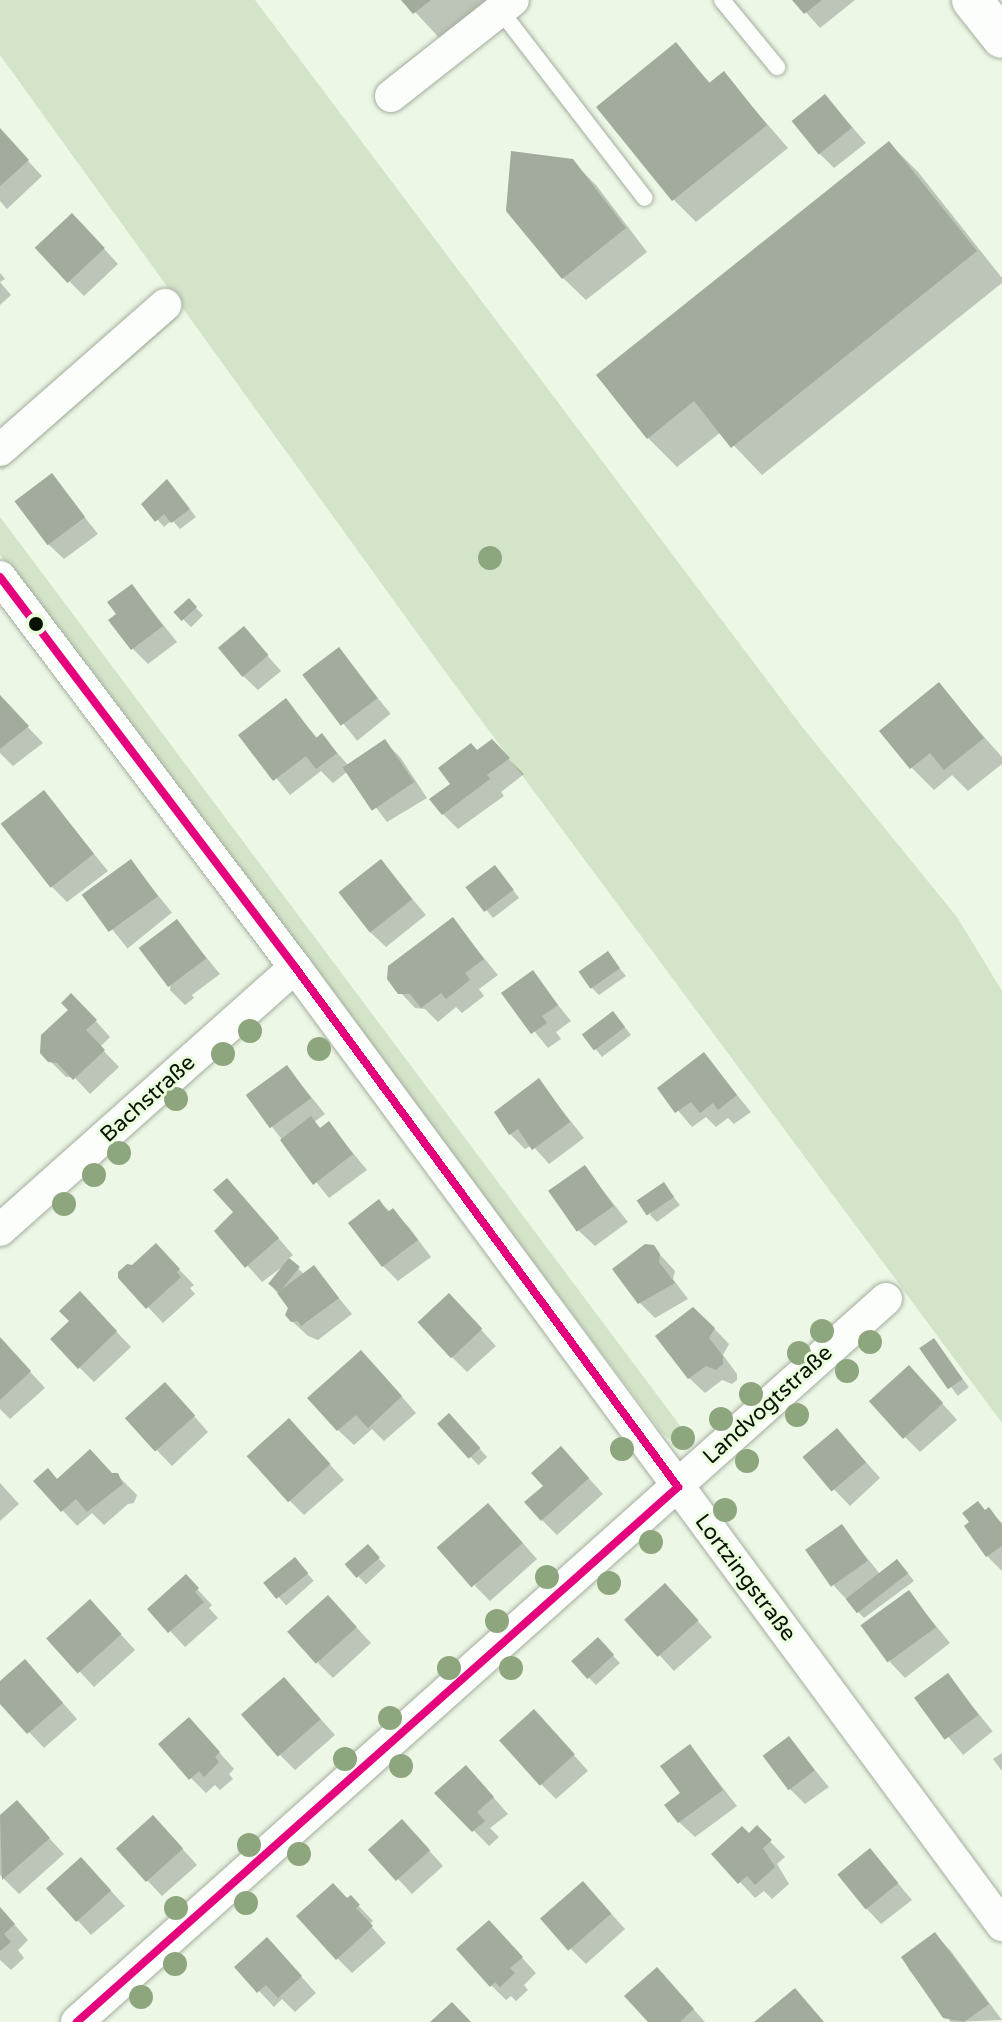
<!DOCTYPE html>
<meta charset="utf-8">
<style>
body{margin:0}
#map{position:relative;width:1002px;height:2022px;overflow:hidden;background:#ecf7e5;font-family:"Varela Round",sans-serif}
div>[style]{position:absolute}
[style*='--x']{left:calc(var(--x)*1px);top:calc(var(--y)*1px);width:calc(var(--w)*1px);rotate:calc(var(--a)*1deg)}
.green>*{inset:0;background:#d3e4c9;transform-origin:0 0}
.shadow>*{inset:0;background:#0003;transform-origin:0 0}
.building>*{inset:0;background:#a2ab9c;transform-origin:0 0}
.roads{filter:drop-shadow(0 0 2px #a4ad9f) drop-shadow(0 0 2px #a4ad9f)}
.service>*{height:16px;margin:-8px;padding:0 8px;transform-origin:8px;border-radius:8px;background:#fcfefb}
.minor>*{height:32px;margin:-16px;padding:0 16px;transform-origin:16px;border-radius:16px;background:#fcfefb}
.tertiary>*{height:40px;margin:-20px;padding:0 20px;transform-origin:20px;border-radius:20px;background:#fcfefb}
.bus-1>*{height:8px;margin:-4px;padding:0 4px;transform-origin:4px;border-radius:4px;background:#e5007d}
.trees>*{width:24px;height:24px;margin:-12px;border-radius:50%;background:#8ea67e}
.dots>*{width:22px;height:22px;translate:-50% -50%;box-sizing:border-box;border:4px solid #eafede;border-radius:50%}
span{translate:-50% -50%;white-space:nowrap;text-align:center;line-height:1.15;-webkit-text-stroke:6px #eafede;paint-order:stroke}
.street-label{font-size:22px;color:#0a1106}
</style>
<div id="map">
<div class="green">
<i style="clip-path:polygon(0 0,255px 0,803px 728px,957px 917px,1002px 991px,1002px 1423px,441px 666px,0 55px)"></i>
<i style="left:172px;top:311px;width:9px;height:233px;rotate:49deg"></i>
<i style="clip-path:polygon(0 517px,162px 733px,693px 1443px,678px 1446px,663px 1434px,38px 606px,0 555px)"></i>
</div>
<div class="shadow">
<i style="clip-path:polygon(404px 0,496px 0,443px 42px)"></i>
<i style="clip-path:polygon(795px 0,855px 0,820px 28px)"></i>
<i style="clip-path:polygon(676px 45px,711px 84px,724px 74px,788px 148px,696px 222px,673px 199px)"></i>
<i style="clip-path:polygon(825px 96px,866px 143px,834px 168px,819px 153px)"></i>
<i style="clip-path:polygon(0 131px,42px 176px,7px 209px,0 201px)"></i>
<i style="clip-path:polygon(889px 143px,918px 172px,1002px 278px,1002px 283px,762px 475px,721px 432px,677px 467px,648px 438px)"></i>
<i style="clip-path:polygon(572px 161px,596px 185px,647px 252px,586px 300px,563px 278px)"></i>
<i style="clip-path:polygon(88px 231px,118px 264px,84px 296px,69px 281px)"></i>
<i style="clip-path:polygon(0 273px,5px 279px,0 282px,11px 295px,0 305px)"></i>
<i style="clip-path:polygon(51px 475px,98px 534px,64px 559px,48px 544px)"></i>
<i style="clip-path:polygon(174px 489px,196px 517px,180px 529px,172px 520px,164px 527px,144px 504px)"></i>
<i style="clip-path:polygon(132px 586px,177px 642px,148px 664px,133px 649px,119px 614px)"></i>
<i style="left:189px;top:601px;width:20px;height:17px;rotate:45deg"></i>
<i style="clip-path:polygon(243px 628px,281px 671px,258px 690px,242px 675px)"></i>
<i style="left:339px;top:650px;width:82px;height:43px;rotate:51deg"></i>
<i style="clip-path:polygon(938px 685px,1002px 757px,1002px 764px,968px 791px,952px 775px,934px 790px,912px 768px)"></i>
<i style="clip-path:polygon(0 698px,43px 743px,13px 766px,0 753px)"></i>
<i style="clip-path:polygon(286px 701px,318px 739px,322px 736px,349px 766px,385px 742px,400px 757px,427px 798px,387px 822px,348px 771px,333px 783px,321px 771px,290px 795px,241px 735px)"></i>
<i style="clip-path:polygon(492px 742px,524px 774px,501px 792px,504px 796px,458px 829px,443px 814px,452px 784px,477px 752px)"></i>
<i style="clip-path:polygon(44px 793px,108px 871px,67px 902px,52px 887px)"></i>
<i style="left:131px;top:862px;width:65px;height:57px;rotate:51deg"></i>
<i style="clip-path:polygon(381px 862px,426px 915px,386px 947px,370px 932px)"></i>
<i style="clip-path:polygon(502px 875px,519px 898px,493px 918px,468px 888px)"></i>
<i style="clip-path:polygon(452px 919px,498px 975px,479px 989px,484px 996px,462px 1013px,456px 1007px,438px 1022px,425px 1009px,415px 1008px,400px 992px)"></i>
<i style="clip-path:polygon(177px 922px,220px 974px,192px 995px,194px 998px,185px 1005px,170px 990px)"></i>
<i style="clip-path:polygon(608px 954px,626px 976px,599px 995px,592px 988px)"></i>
<i style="clip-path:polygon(532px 973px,571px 1021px,556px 1032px,561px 1039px,548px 1048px,504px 994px)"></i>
<i style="clip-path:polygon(87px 1011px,110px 1037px,100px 1047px,119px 1067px,90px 1094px,74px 1077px,66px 1077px,42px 1053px)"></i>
<i style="clip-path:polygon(620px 1021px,631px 1035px,602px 1057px,584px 1034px)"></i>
<i style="clip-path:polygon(704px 1055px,751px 1112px,734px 1124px,728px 1118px,716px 1127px,706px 1117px,692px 1127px,659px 1088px)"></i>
<i style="clip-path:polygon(287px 1067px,325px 1114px,314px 1122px,321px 1129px,329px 1124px,367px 1170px,329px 1198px,272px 1127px)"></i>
<i style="clip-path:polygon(539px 1081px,584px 1138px,549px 1164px,532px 1145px,525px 1149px,510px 1134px)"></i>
<i style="clip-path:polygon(585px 1168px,628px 1222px,595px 1246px,579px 1231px)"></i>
<i style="clip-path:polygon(663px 1184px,680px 1205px,657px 1222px,650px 1215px)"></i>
<i style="clip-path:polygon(242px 1196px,293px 1255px,288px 1259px,305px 1275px,314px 1268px,352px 1314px,318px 1340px,308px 1336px,292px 1321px,290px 1308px,269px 1283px,285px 1265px,262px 1282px,217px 1231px,236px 1212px)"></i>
<i style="clip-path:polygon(379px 1202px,408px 1226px,431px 1257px,398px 1281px,383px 1266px)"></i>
<i style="clip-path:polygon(653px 1247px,675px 1271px,673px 1279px,688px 1299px,655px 1318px,640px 1303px)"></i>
<i style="clip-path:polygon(171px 1261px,194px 1285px,190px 1288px,195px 1294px,163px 1323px,120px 1277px)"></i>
<i style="clip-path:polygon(95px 1309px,131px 1347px,94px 1382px,79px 1367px)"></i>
<i style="clip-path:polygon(464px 1311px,496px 1346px,467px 1372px,452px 1357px)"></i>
<i style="clip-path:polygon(709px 1323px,729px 1344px,723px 1355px,737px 1374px,737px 1380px,732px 1384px,722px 1380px,705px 1393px,689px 1378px)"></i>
<i style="clip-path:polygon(0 1339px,45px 1388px,10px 1419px,0 1409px)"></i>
<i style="left:934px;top:1341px;width:58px;height:14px;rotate:53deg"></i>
<i style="clip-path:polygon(376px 1367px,416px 1413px,384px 1441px,372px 1429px,354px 1445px,338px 1430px)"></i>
<i style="clip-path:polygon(924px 1383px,957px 1420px,920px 1452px,905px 1437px)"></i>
<i style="clip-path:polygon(180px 1400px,208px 1432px,172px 1466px,127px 1419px)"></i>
<i style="left:449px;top:1416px;width:56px;height:12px;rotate:47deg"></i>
<i style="clip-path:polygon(304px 1436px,344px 1480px,304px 1515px,289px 1500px)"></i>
<i style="clip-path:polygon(852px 1446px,880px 1478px,850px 1506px,806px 1460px)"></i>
<i style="clip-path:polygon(576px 1464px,603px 1494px,557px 1535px,542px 1520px)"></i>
<i style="clip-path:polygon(117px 1475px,137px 1495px,134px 1503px,128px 1504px,104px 1525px,92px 1513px,77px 1526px,36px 1481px)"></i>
<i style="clip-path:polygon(0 1483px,19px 1504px,0 1521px)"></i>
<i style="clip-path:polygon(989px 1510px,1002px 1523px,1002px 1571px,987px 1556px,986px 1512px)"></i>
<i style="clip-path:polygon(503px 1521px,537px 1559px,490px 1601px,475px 1586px)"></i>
<i style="clip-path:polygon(842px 1527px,880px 1574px,904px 1568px,914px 1581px,864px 1618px,834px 1586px)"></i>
<i style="left:368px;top:1547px;width:26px;height:27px;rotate:47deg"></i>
<i style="left:295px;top:1560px;width:28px;height:37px;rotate:48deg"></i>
<i style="clip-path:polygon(186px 1577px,212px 1605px,209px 1608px,218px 1618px,185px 1647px,150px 1609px)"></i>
<i style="clip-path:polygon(909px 1593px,950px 1643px,905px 1678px,890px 1662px)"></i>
<i style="clip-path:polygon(680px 1601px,712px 1637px,674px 1671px,627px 1620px)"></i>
<i style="clip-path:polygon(343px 1613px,371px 1643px,333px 1678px,318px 1663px)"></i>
<i style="clip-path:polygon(105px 1617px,135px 1650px,94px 1687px,49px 1638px)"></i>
<i style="clip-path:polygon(605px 1647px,620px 1663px,596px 1685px,589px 1678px)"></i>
<i style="left:948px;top:1676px;width:71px;height:38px;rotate:51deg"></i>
<i style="clip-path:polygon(40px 1677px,77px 1719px,44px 1748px,0 1701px,0 1683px)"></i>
<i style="clip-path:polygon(299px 1695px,335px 1735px,295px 1770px,280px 1755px)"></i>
<i style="clip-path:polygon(549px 1727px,588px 1771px,556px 1799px,541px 1784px)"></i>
<i style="clip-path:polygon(204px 1735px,234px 1769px,229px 1774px,233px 1779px,220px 1790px,215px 1785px,206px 1793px,191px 1778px)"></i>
<i style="clip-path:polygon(789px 1739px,829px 1787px,805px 1804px,790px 1789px)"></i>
<i style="clip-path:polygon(690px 1746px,737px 1806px,695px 1837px,679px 1822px)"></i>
<i style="clip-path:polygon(1002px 1753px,1002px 1771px,993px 1759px)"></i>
<i style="clip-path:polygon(481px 1783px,508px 1814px,490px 1828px,499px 1837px,489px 1846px,437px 1793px)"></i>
<i style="clip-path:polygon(16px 1803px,64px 1854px,19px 1894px,0 1875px,0 1818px)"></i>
<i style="clip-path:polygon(757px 1828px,785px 1857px,777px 1864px,789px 1884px,772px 1899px,764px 1891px,755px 1898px,714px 1854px)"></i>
<i style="clip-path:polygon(168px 1833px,197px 1865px,162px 1896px,118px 1849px)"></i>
<i style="clip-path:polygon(417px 1837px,443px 1866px,412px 1894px,371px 1850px)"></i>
<i style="clip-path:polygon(870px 1850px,912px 1900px,881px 1924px,866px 1908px)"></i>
<i style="clip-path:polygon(96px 1875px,125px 1906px,91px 1935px,49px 1889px)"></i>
<i style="clip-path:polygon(351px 1898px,373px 1921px,369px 1924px,386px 1943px,352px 1973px,337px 1958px)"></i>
<i style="clip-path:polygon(598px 1899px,625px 1929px,586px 1964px,571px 1949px)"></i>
<i style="clip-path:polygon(0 1908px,28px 1940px,18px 1950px,24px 1958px,11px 1970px,0 1960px)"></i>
<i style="clip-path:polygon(935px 1935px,950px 1950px,1002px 2020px,951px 2022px,909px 1970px,904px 1958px)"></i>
<i style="clip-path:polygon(504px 1938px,536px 1973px,524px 1985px,528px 1990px,516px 2001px,511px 1996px,506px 2000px,491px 1985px)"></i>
<i style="clip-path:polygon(282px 1955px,316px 1993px,295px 2012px,282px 1999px,274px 2007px,237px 1967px)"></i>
<i style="clip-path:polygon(672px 1985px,705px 2022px,650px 2022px)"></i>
</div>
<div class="building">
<i style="clip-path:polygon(401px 0,431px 0,413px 14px)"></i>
<i style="clip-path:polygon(792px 0,822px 0,804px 14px)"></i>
<i style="clip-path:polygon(676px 42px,709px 83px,724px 71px,767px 125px,672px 201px,596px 107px)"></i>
<i style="left:825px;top:94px;width:43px;height:43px;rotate:51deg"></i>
<i style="clip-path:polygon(0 128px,29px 160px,0 186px)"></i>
<i style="clip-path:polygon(889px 141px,977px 251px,731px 448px,694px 401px,647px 439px,596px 375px)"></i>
<i style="clip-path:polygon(511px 151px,573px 159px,626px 228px,562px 279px,506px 211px)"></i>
<i style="left:72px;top:213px;width:48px;height:51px;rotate:47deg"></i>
<i style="left:52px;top:473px;width:55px;height:47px;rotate:53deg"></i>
<i style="clip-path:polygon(167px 479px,190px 509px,171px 523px,164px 514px,155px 522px,141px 504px)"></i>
<i style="clip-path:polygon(132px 584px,163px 626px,131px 650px,108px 620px,116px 614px,107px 602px)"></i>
<i style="left:189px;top:598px;width:12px;height:21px;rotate:48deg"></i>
<i style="left:244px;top:626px;width:38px;height:34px;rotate:50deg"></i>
<i style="left:339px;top:647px;width:64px;height:46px;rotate:53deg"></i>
<i style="clip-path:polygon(939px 682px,984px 738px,944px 770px,930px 753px,910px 769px,879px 731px)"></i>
<i style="clip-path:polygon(0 695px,29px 726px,0 749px)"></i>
<i style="clip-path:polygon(286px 698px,316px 738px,322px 733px,337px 753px,316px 769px,306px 756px,273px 781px,238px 735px)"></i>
<i style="left:385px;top:739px;width:52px;height:51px;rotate:56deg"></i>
<i style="clip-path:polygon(492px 739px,510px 758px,487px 775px,490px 779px,442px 815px,429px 799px,450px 784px,438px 768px,471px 743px,477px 750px)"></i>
<i style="left:44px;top:790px;width:81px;height:55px;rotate:52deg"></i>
<i style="left:131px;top:859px;width:46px;height:61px;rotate:54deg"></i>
<i style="left:381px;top:859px;width:51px;height:54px;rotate:52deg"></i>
<i style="left:495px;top:865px;width:31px;height:37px;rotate:53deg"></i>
<i style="clip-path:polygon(453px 917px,484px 959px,465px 973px,470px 980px,446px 999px,441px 993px,421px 1008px,410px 994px,398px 994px,387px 979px,388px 966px)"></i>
<i style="left:177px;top:919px;width:49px;height:48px;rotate:53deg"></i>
<i style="left:608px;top:951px;width:21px;height:36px;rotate:55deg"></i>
<i style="clip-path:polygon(533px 970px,558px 1005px,542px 1016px,547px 1023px,531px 1034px,501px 993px)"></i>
<i style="clip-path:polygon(71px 993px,97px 1020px,86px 1030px,105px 1050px,73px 1080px,57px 1063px,48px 1062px,40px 1053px,41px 1035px,68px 1010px,61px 1003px)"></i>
<i style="left:613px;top:1011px;width:20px;height:39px;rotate:53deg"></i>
<i style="clip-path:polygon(704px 1052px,737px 1095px,718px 1110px,713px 1103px,700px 1113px,691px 1102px,675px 1113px,657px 1088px)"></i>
<i style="left:287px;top:1065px;width:41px;height:51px;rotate:54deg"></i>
<i style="clip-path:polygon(539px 1078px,570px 1122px,532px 1150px,518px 1129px,509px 1135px,494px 1112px)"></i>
<i style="clip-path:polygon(311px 1116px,320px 1128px,329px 1121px,353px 1154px,313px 1185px,280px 1140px)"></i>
<i style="left:585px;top:1165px;width:50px;height:45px;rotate:55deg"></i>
<i style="clip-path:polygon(227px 1178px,279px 1238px,245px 1268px,214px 1231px,233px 1212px,213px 1190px)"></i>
<i style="left:664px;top:1182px;width:18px;height:33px;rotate:56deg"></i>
<i style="clip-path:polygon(379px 1199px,388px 1212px,393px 1208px,418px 1240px,382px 1267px,348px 1223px)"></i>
<i style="clip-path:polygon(156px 1243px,180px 1269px,177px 1272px,181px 1277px,146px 1309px,118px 1278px,118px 1272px,127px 1264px,132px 1265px)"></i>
<i style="clip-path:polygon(645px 1244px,654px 1245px,660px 1254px,659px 1262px,675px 1283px,638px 1304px,612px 1269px)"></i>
<i style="left:289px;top:1258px;width:14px;height:33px;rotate:39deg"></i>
<i style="clip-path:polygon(314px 1265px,339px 1298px,301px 1326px,298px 1321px,291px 1322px,285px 1315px,288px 1308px,277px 1293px)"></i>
<i style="clip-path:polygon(80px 1291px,117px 1331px,78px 1369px,50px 1339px,69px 1321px,59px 1311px)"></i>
<i style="left:449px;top:1293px;width:49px;height:43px;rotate:47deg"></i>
<i style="clip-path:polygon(693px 1307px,715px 1328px,709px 1338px,723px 1356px,723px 1364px,716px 1370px,706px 1366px,688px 1379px,655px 1336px)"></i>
<i style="clip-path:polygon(0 1337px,31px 1371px,0 1400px)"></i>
<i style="left:934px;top:1338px;width:50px;height:18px;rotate:55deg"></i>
<i style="clip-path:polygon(361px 1350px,402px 1396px,368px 1428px,356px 1415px,337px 1431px,307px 1398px)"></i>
<i style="left:909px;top:1365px;width:51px;height:54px;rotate:48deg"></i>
<i style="left:165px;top:1382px;width:45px;height:54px;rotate:48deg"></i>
<i style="left:449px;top:1413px;width:47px;height:16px;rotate:48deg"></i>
<i style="left:289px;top:1418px;width:62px;height:57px;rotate:48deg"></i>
<i style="left:837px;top:1428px;width:45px;height:45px;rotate:50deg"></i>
<i style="clip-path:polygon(561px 1446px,589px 1478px,541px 1521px,524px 1502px,543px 1486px,531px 1473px)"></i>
<i style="clip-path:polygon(90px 1449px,112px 1473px,118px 1473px,123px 1484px,87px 1512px,76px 1499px,61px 1512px,33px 1481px,48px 1468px,57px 1479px)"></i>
<i style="clip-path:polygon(978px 1501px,985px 1510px,989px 1507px,1002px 1525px,1002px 1546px,986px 1557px,964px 1526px,969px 1522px,962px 1513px)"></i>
<i style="left:488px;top:1503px;width:53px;height:68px;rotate:49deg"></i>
<i style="left:842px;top:1524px;width:45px;height:45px;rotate:55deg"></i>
<i style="left:368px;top:1544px;width:18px;height:31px;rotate:49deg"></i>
<i style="left:295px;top:1557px;width:21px;height:41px;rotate:51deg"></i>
<i style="left:897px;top:1559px;width:18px;height:65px;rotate:52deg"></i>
<i style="clip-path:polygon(186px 1574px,199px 1588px,195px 1592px,204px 1602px,168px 1633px,147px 1609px)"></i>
<i style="left:665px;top:1583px;width:50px;height:55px;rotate:48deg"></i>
<i style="left:909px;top:1590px;width:46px;height:60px;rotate:54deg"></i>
<i style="left:328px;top:1595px;width:43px;height:55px;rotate:48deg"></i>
<i style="left:90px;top:1599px;width:47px;height:59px;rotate:48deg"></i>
<i style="left:598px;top:1637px;width:24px;height:36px;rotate:48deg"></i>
<i style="clip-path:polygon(25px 1659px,63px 1703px,27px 1734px,0 1704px,0 1681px)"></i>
<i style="left:948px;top:1673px;width:52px;height:42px;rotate:54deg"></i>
<i style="left:284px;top:1677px;width:56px;height:57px;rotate:49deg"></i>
<i style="left:534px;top:1709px;width:61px;height:47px;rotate:48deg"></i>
<i style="clip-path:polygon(189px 1717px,220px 1752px,215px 1757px,219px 1762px,204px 1777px,199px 1771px,189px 1780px,158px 1744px)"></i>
<i style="left:789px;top:1736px;width:43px;height:33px;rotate:53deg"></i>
<i style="clip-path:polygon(690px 1744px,723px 1790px,678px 1823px,664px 1805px,680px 1793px,660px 1766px)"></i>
<i style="clip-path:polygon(466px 1765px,494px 1797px,477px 1812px,485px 1821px,472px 1832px,434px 1793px)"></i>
<i style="clip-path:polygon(17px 1800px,50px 1838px,2px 1880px,0 1815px)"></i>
<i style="left:153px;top:1815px;width:45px;height:50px;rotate:48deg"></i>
<i style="left:402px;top:1819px;width:42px;height:46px;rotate:48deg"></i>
<i style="clip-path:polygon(757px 1825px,772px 1840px,763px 1848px,775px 1867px,755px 1885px,747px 1876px,738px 1884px,711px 1854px,742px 1826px,749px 1833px)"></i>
<i style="left:870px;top:1848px;width:45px;height:42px;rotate:51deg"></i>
<i style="left:81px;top:1857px;width:45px;height:47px;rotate:48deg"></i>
<i style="left:583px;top:1881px;width:43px;height:57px;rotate:49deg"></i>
<i style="clip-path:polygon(333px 1883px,347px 1898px,351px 1895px,360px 1905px,356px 1908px,373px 1926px,336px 1960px,296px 1916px)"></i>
<i style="clip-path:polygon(0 1907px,15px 1924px,4px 1934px,11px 1942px,0 1951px)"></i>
<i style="clip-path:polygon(489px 1920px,523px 1957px,510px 1968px,515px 1973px,500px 1987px,495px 1982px,490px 1987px,456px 1949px)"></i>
<i style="clip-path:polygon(935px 1932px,989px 2004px,964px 2022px,943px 2018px,901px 1957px)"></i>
<i style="clip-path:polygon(267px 1937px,302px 1976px,278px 1998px,266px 1985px,257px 1993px,234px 1967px)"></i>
<i style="clip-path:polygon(657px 1967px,694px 2009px,680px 2022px,648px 2022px,624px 1996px)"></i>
<i style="clip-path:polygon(795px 1988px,824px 2022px,754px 2022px)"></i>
<i style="clip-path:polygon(452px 2002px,471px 2022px,430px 2022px)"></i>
</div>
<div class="roads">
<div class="service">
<i style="--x:722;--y:0;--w:87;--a:50.6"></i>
<i style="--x:500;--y:10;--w:237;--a:52.4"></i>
</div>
<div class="minor">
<i style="--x:391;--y:96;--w:155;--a:-38.2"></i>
<i style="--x:0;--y:450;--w:220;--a:-41.3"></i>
<i style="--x:0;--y:577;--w:489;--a:52.9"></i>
<i style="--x:295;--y:967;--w:1191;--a:53.57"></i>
<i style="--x:0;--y:1230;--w:395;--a:-41.7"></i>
<i style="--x:77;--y:2022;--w:1085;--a:-41.79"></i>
</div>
<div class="tertiary">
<i style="--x:972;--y:0;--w:48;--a:51.7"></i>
</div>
</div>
<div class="bus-1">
<i style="--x:0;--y:577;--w:489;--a:52.9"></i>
<i style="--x:295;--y:967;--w:646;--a:53.63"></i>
<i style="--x:678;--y:1487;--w:805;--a:138.33"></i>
</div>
<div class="trees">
<i style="left:490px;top:558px"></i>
<i style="left:250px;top:1031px"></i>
<i style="left:319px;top:1049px"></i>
<i style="left:223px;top:1054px"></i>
<i style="left:176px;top:1099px"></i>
<i style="left:119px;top:1153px"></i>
<i style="left:94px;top:1175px"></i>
<i style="left:64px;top:1204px"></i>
<i style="left:822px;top:1331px"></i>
<i style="left:870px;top:1342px"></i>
<i style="left:799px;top:1353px"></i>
<i style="left:847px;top:1371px"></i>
<i style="left:751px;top:1394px"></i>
<i style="left:797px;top:1415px"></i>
<i style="left:721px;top:1419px"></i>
<i style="left:683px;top:1438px"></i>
<i style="left:622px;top:1449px"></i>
<i style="left:747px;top:1461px"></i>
<i style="left:725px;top:1510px"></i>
<i style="left:651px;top:1542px"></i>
<i style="left:547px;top:1577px"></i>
<i style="left:609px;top:1583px"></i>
<i style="left:497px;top:1621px"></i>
<i style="left:449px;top:1668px"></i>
<i style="left:511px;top:1668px"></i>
<i style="left:390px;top:1718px"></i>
<i style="left:345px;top:1759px"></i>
<i style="left:401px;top:1766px"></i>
<i style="left:249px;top:1845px"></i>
<i style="left:299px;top:1854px"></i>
<i style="left:246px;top:1903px"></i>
<i style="left:176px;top:1908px"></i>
<i style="left:175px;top:1964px"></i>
<i style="left:141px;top:1997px"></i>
</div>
<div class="dots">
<i style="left:36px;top:624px;background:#0a1106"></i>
</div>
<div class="street-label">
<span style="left:148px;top:1099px;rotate:-42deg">Bachstraße</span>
<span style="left:768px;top:1405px;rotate:-42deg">Landvogtstraße</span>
<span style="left:745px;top:1578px;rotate:53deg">Lortzingstraße</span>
</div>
</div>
